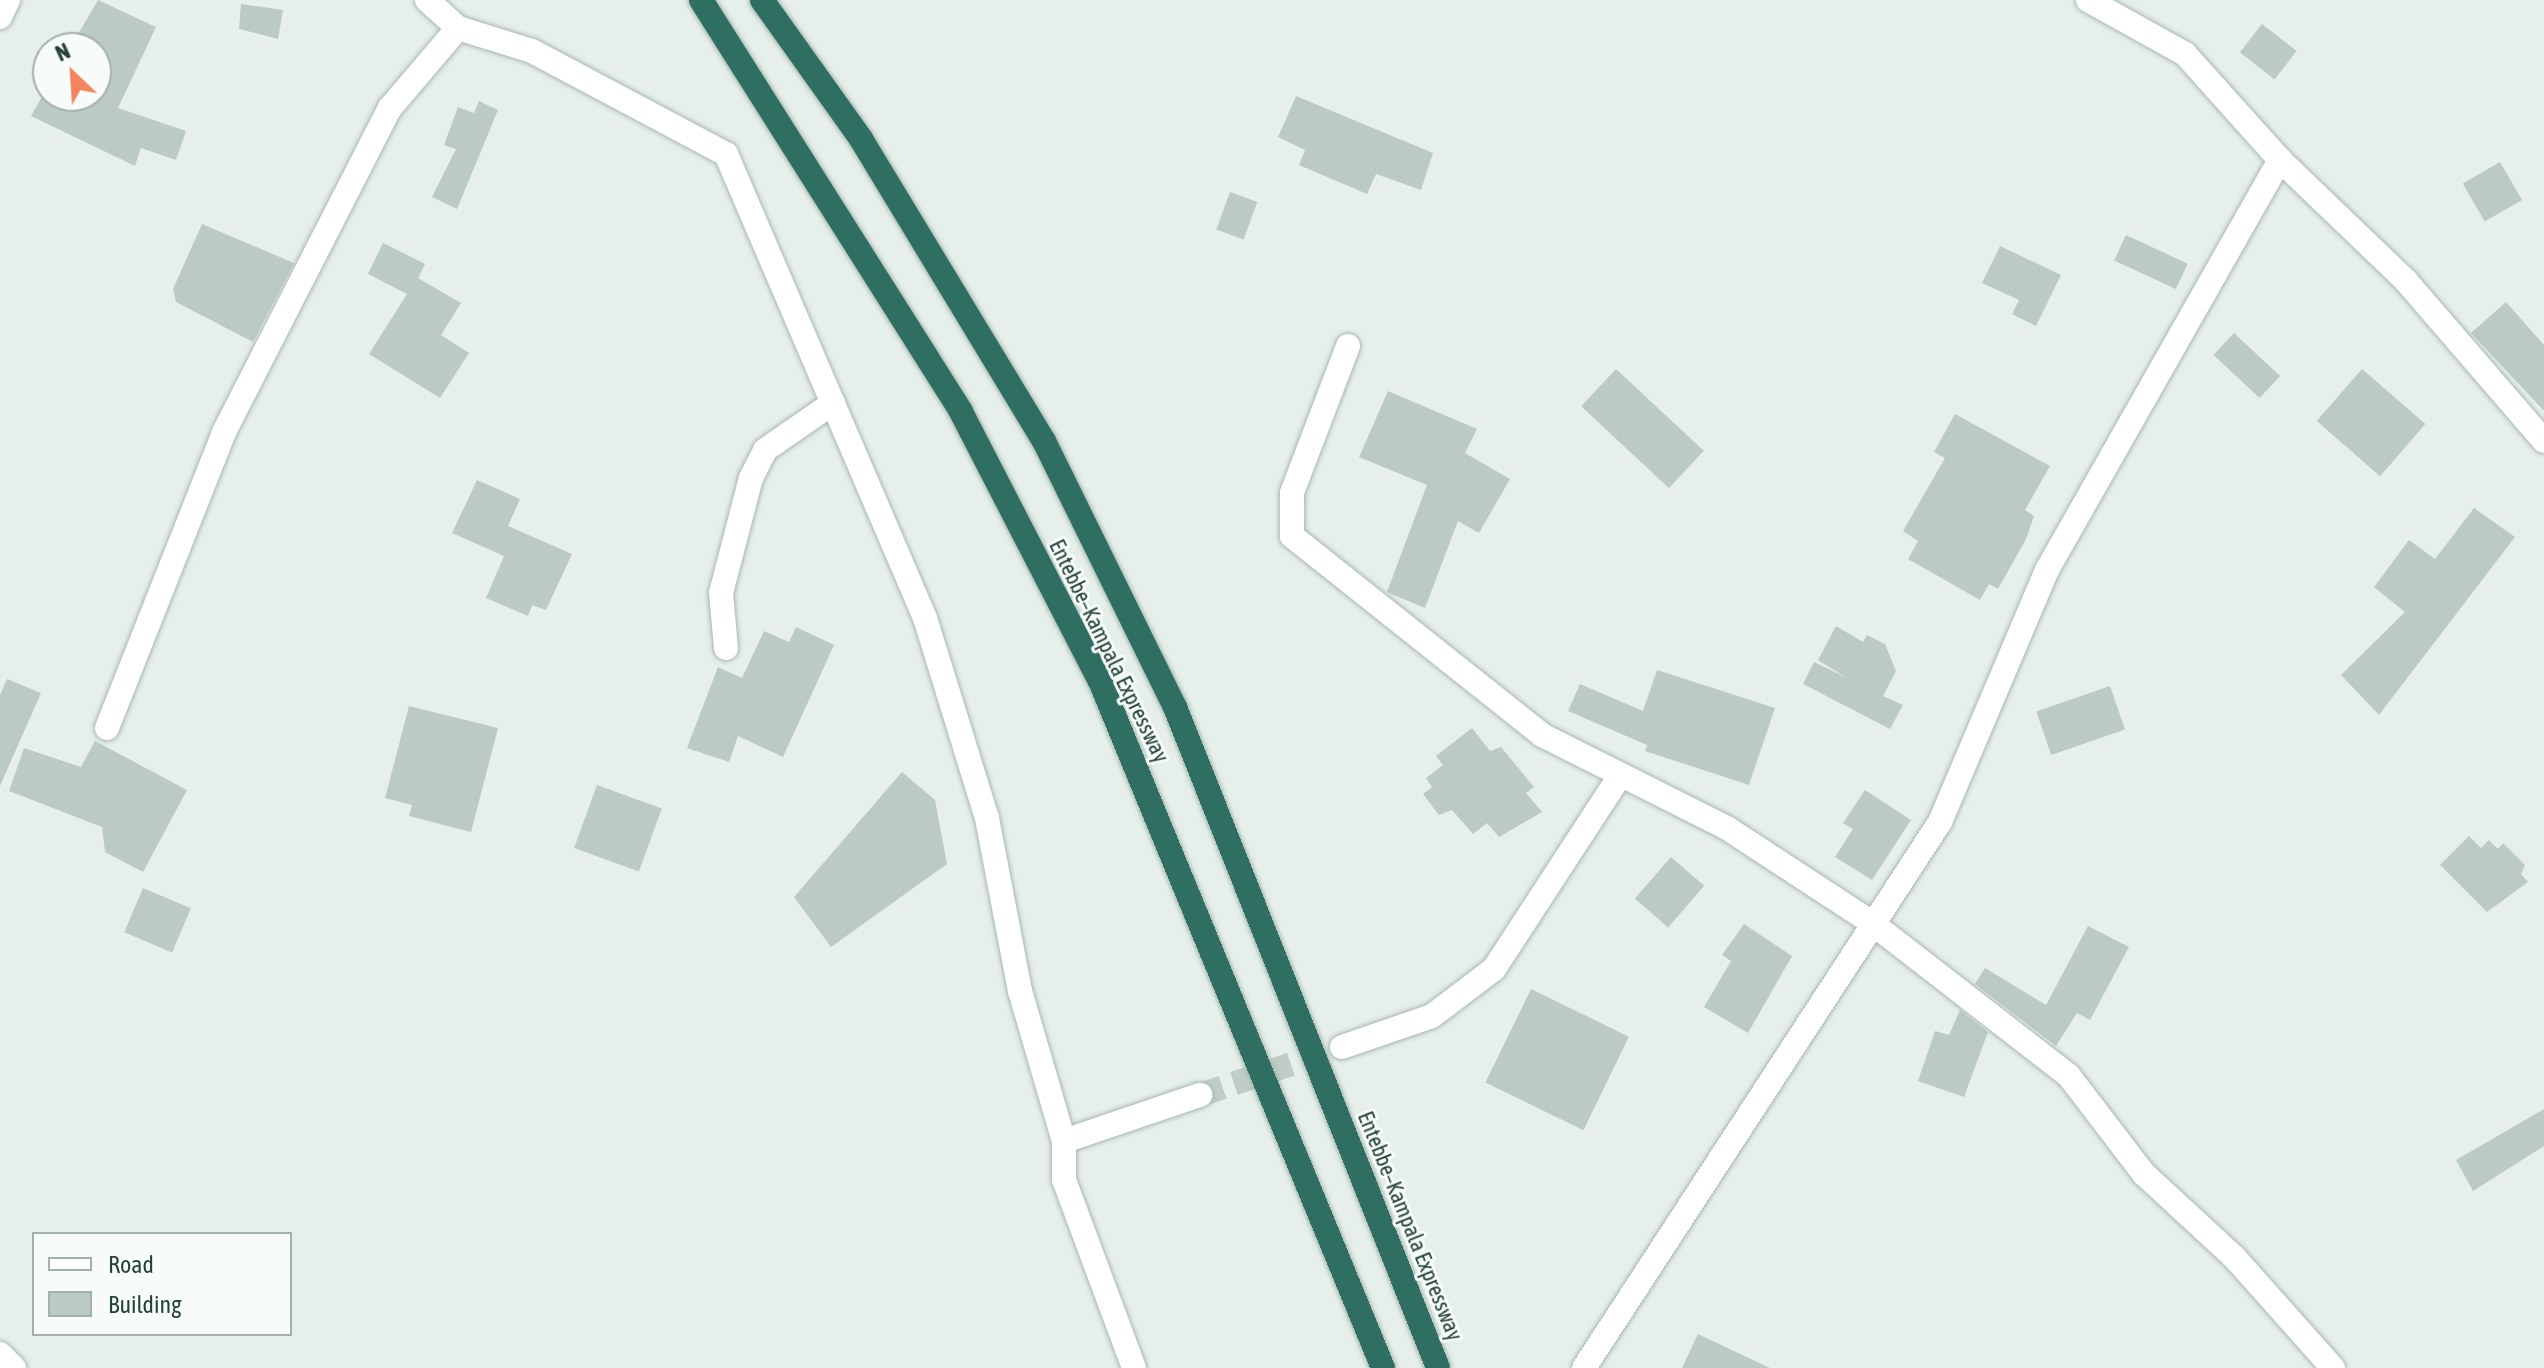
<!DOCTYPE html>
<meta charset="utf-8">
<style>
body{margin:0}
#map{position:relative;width:2544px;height:1368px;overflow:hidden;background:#e6efeb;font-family:"Asap Condensed",sans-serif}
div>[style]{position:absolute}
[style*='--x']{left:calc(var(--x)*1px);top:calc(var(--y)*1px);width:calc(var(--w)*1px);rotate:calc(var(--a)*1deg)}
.building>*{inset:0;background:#bbcac4;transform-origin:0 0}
.minor-tunnel>*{height:24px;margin-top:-12px;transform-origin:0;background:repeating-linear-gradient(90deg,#bfccc8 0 24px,transparent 0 36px)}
.roads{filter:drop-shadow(0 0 2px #a8b8b2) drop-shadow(0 0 2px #a8b8b2)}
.minor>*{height:24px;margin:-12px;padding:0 12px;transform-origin:12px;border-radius:12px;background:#fff}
.motorway>*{height:24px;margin:-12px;padding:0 12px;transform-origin:12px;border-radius:12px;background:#2f6f62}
span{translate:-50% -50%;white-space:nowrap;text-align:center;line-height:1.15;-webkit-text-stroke:6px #f7fbf9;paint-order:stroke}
.street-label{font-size:22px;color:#24423a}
.legend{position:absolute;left:32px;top:1232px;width:260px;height:104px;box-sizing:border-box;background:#f7fbf9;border:2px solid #a3b1ad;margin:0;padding:10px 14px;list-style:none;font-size:24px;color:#24423a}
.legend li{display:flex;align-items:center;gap:16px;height:40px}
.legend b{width:40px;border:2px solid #a3b1ad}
.north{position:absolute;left:32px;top:32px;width:80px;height:80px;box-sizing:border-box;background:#f7fbf9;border:2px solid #a3b1ad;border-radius:50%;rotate:335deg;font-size:22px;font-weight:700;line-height:32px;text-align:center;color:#24423a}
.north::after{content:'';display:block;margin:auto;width:28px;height:36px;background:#f4845f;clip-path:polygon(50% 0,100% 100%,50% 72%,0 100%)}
</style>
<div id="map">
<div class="building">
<i style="clip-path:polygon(98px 0,156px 27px,118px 108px,186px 131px,176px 160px,141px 148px,135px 166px,31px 116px,48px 86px,48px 96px,96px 96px,96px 48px,70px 48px)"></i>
<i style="clip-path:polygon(241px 4px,283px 10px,278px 39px,239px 29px)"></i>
<i style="left:2262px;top:24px;width:44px;height:36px;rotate:38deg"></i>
<i style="clip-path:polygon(1296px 96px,1433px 153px,1421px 190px,1376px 174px,1367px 194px,1299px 165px,1305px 150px,1278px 137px)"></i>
<i style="clip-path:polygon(479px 101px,498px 110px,457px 209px,432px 197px,456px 149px,444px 145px,458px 107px,474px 113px)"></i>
<i style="left:2500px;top:162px;width:44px;height:43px;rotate:60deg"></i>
<i style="left:1230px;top:192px;width:29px;height:40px;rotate:20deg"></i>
<i style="clip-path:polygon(202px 224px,294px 263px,253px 342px,176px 302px,173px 289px)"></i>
<i style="left:2126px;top:235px;width:68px;height:28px;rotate:25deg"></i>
<i style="clip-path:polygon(383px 243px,425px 264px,418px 278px,461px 303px,441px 335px,469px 353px,440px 398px,369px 354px,407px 294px,368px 274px)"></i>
<i style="clip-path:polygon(2000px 246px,2061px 275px,2036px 326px,2012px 314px,2019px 300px,1982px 283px)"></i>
<i style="clip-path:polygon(2506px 302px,2544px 345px,2544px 411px,2471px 333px)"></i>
<i style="left:2234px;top:333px;width:63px;height:30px;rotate:43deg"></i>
<i style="left:1616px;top:369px;width:120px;height:51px;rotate:43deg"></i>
<i style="left:2362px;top:369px;width:84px;height:69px;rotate:41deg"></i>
<i style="clip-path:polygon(1388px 391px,1477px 429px,1465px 453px,1510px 479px,1479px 533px,1458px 521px,1425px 608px,1387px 592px,1427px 485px,1359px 457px)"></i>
<i style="clip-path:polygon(1955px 414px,2050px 466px,2025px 510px,2034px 516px,2026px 539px,1998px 589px,1989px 584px,1980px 600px,1908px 559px,1918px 541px,1903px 531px,1945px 458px,1934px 452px)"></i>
<i style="clip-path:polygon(477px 480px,520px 499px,508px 526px,572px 554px,546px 610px,532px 605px,528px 616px,486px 598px,504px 556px,452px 533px)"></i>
<i style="clip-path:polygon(2474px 508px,2515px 537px,2379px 715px,2341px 675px,2405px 612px,2374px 587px,2409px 540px,2435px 559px)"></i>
<i style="clip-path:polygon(1836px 626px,1863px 642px,1867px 635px,1885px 644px,1896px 671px,1883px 696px,1903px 705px,1890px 729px,1803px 684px,1814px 662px,1845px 677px,1818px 660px)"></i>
<i style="clip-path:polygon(796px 627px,834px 645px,783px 757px,738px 736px,729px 762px,687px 748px,718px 667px,742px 678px,764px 631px,789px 642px)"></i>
<i style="clip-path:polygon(1657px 670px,1775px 708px,1749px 785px,1645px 751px,1647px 745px,1568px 711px,1580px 684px,1643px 711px)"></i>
<i style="clip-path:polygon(7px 679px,41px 693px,0 786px,0 695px)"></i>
<i style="left:2110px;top:686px;width:46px;height:78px;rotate:71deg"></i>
<i style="clip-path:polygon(409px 706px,498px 728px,471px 832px,409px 816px,412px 805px,385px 798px)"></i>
<i style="clip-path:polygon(1472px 728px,1490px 751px,1501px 747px,1534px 787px,1526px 793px,1542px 812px,1499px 837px,1487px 823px,1473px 834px,1452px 810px,1439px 815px,1423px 794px,1432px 787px,1426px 778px,1443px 765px,1436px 756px)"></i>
<i style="clip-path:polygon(95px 741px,187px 790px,143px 872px,105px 852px,102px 827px,9px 791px,24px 748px,81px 767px)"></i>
<i style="clip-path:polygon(902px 772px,935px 800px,947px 864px,831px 947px,794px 897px)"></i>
<i style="left:597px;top:785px;width:69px;height:67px;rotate:20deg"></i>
<i style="clip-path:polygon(1865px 790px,1911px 820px,1872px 880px,1835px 857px,1853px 829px,1843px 823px)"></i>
<i style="clip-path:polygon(2469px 836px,2481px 848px,2489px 840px,2498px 849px,2503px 843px,2525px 865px,2521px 874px,2528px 882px,2487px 912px,2440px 865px)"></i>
<i style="left:1671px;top:857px;width:44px;height:55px;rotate:41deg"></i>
<i style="left:143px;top:888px;width:52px;height:48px;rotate:23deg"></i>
<i style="clip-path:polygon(1744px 924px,1792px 956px,1748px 1033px,1704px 1007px,1731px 961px,1722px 955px)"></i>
<i style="clip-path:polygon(2088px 926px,2129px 947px,2090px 1020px,2077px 1013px,2056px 1046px,1975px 984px,1985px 968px,2046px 1005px)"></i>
<i style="left:1531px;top:989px;width:109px;height:104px;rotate:26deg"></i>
<i style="clip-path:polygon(1960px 1010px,1988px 1032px,1964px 1097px,1918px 1081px,1935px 1031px,1949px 1035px)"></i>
<i style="clip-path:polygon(2544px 1109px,2544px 1146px,2473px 1191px,2456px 1160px)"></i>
<i style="clip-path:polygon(1698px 1334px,1770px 1368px,1682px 1368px)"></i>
</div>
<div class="minor-tunnel">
<i style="--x:1200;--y:1095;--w:150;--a:-18.7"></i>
</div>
<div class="roads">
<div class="minor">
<i style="--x:427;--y:0;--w:42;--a:42.1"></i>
<i style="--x:458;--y:28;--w:77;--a:17.3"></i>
<i style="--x:532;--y:51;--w:220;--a:28"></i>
<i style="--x:726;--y:154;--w:505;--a:66.79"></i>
<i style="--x:925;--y:618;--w:209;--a:72.8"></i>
<i style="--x:987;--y:818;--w:176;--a:79.2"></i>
<i style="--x:1020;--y:991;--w:156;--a:73.7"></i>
<i style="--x:2088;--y:0;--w:111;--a:29.1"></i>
<i style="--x:2185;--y:54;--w:142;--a:48.1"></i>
<i style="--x:2280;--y:160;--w:175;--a:43.8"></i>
<i style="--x:2406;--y:281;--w:211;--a:49.2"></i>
<i style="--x:0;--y:17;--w:19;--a:-65"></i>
<i style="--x:1348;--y:346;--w:157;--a:110.9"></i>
<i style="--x:1292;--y:493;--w:43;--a:90"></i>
<i style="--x:1292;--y:536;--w:320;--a:38.5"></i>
<i style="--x:1542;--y:735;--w:207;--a:26.7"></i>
<i style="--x:1727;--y:828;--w:173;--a:33.2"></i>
<i style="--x:1872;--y:923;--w:249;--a:37.8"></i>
<i style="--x:2069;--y:1076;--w:123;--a:52.6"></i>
<i style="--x:2144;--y:1174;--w:122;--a:42.7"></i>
<i style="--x:2234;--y:1257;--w:149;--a:48.3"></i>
<i style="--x:726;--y:648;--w:55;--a:-95.2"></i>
<i style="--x:721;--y:593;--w:119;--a:-75.4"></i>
<i style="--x:751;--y:478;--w:31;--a:-63"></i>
<i style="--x:765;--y:450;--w:83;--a:-34.7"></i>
<i style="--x:107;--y:728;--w:318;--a:-68.4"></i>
<i style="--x:224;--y:432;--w:364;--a:-62.9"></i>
<i style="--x:390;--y:108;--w:105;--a:-49.6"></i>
<i style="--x:1342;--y:1047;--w:95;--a:-19"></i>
<i style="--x:1432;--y:1016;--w:78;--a:-37.2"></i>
<i style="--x:1494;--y:969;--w:229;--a:-56.9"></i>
<i style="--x:0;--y:1354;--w:20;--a:45"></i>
<i style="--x:1134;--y:1368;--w:201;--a:-110.4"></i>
<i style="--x:1064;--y:1180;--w:39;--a:-90"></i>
<i style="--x:1064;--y:1141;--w:144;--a:-18.7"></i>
<i style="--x:1584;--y:1368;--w:652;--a:-56.9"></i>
<i style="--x:1940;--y:822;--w:274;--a:-67"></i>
<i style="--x:2047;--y:570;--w:472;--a:-60.4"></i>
</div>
<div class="motorway">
<i style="--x:701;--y:0;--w:487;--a:57.7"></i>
<i style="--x:961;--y:412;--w:303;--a:62.7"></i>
<i style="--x:1100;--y:681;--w:743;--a:67.61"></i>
<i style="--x:762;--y:0;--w:171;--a:54.5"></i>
<i style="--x:861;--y:139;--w:353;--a:58.8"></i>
<i style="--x:1044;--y:441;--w:297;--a:63.8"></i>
<i style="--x:1175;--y:707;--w:711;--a:68.3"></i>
</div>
</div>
<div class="street-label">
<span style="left:1109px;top:651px;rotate:64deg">Entebbe–Kampala Expressway</span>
<span style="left:1410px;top:1226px;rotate:68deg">Entebbe–Kampala Expressway</span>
</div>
<ul class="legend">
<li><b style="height:10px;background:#fff"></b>Road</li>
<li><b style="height:22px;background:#bbcac4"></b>Building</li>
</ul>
<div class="north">N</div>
</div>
